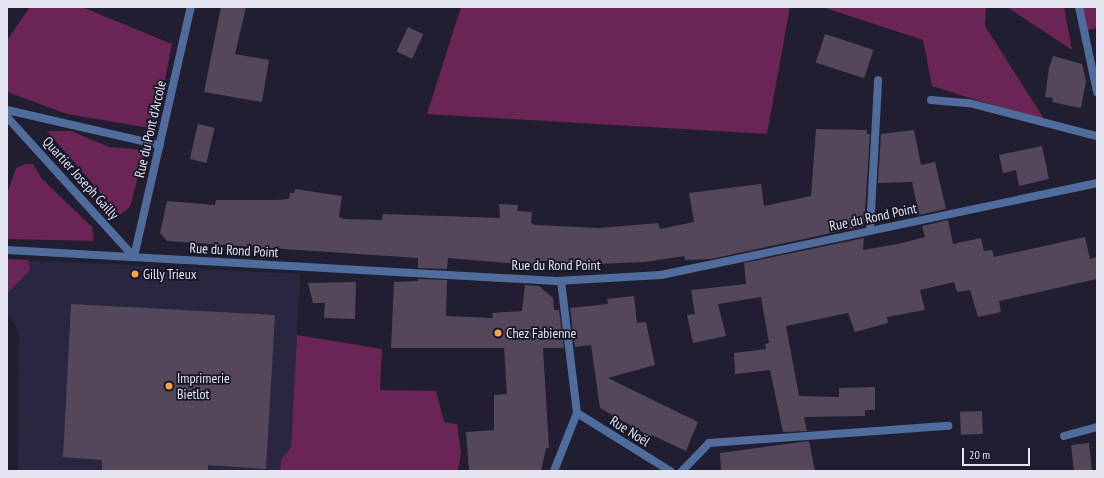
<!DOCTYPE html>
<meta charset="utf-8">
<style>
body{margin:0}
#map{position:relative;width:1104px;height:478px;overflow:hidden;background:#201e30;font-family:"PT Sans Narrow",sans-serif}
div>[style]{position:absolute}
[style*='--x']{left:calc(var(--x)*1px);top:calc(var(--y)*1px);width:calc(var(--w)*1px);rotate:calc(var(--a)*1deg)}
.built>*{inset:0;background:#29273f}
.green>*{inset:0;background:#6a2554}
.building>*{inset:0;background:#54475a;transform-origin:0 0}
.service>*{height:8px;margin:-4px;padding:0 4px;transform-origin:4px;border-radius:4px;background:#4f6c9c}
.minor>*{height:8px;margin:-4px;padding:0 4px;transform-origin:4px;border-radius:4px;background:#4f6c9c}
.tertiary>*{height:8px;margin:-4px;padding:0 4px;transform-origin:4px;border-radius:4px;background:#4f6c9c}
.dots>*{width:11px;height:11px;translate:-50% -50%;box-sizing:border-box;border:2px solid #161526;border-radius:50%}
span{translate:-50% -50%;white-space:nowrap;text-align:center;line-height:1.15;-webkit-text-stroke:3.5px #161526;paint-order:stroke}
.street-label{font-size:14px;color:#e5e4f1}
.poi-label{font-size:14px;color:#e5e4f1}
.left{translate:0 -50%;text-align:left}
.frame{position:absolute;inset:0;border:8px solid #e5e4f1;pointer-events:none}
.scale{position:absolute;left:962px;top:448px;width:68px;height:18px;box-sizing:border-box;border:2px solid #e5e4f1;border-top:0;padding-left:5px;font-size:12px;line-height:14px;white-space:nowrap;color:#e5e4f1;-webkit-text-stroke:3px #161526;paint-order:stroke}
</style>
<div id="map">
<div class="built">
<i style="clip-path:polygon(28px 260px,300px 274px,291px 447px,281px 460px,280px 471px,18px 471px,19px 331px,7px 313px,7px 294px,30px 270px)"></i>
</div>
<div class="green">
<i style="clip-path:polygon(30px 7px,82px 7px,172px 44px,155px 129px,67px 114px,7px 92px,7px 40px)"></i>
<i style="clip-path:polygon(461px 7px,790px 7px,767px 134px,427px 114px)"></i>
<i style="clip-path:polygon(822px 7px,986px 7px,985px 26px,1046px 122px,932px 86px,923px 40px)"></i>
<i style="clip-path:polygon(1007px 7px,1064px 7px,1072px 50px)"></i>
<i style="clip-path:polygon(1079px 7px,1097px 7px,1097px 28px,1084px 31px)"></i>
<i style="clip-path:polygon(47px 131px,71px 131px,109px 147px,145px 150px,130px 207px,120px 215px)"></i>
<i style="clip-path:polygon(25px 164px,33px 164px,42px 179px,92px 227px,94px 241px,7px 239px,7px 194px,16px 168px)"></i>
<i style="clip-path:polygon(7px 259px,28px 260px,30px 270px,7px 294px)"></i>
<i style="clip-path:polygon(297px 335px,382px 349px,380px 390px,436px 391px,444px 422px,457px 424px,461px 452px,458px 470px,280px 471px,281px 460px,291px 447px)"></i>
</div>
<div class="building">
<i style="clip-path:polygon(221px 7px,246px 7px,235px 54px,269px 60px,262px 102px,204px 92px)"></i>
<i style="left:408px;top:27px;width:17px;height:27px;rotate:25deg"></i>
<i style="left:825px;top:34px;width:51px;height:30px;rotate:18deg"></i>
<i style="clip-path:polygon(1053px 56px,1082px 64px,1086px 81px,1081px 108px,1052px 102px,1053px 98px,1045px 97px,1049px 68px)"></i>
<i style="left:198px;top:124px;width:17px;height:36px;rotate:13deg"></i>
<i style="clip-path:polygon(816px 129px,867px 130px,867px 134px,870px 134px,864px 226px,711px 259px,685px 260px,684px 256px,645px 262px,597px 264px,542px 261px,542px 266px,448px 258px,447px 269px,418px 268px,418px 258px,167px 241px,160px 233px,167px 201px,215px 205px,216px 200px,276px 200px,289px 199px,290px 193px,294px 193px,295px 189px,342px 196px,339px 217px,344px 219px,382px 220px,383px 214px,500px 218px,499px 204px,518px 205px,517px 211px,532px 212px,531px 223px,535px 225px,599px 228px,658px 223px,660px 229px,694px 222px,689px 193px,761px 184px,764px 206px,811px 196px)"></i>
<i style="clip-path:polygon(914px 130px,921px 165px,935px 162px,946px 209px,919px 215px,912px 182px,878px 183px,881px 134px)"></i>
<i style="clip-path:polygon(1042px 146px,1049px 179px,1019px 186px,1016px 170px,1003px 173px,999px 155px)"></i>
<i style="clip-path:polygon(948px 220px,953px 244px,981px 238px,984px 251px,992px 250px,994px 257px,1085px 237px,1090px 259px,1097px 257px,1097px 279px,999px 301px,1001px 312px,978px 317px,970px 290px,957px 292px,954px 282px,920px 290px,925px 310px,887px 317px,888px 323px,855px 332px,848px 313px,786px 326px,799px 396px,839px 397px,839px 388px,875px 387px,875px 410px,865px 410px,865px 416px,804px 417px,807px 431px,783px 432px,770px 370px,735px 374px,734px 353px,766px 349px,765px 344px,769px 343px,761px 297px,718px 304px,726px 336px,693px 343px,687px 315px,695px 314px,691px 290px,746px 284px,744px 263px,864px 238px,863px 250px,898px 244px,925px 237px,922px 226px)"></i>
<i style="clip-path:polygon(418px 279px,447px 280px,446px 316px,493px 318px,492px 313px,522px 311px,525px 285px,539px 286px,553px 298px,554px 310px,559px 310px,564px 348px,543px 348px,549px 448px,546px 448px,541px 471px,469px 471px,466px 432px,494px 430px,494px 395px,507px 394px,504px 348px,391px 348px,394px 282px,418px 281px)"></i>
<i style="clip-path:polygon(356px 282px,355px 319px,324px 318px,325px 303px,313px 303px,308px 283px)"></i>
<i style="clip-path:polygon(634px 296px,637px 323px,646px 322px,655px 365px,608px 378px,698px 422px,686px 451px,652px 435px,651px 437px,600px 408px,591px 345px,575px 347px,570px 308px,608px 304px,607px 299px)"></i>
<i style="clip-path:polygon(71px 304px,275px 315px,266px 469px,208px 465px,208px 471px,102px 471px,102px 460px,63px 457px)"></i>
<i style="left:982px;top:411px;width:23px;height:22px;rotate:88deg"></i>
<i style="clip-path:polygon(809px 441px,815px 471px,721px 471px,720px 453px)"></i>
<i style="left:1089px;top:443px;width:28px;height:18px;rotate:84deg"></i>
</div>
<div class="service">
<i style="--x:1079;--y:7;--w:87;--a:78"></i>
<i style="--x:931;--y:100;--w:38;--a:5"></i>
<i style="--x:969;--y:103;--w:132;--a:14.5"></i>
<i style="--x:870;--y:230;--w:150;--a:-86.9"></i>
<i style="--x:1064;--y:436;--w:34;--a:-15"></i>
<i style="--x:682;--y:471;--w:39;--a:-46"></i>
<i style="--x:709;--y:443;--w:240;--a:-4.1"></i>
</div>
<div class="minor">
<i style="--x:7;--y:110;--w:157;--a:12.9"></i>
<i style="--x:7;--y:117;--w:189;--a:47.8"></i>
<i style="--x:134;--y:257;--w:256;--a:-77.2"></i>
<i style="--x:577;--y:413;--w:110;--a:31.9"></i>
<i style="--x:554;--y:471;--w:62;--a:-68.4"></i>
<i style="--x:577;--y:413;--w:133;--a:-96.9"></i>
</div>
<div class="tertiary">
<i style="--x:7;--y:250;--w:551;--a:3.23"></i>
<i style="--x:557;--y:281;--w:104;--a:-3.3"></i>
<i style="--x:661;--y:275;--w:446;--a:-11.9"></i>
</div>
<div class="dots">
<i style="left:135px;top:274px;background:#f7a149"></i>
<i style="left:498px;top:333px;background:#f7a149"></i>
<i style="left:169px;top:386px;background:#f7a149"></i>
</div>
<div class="street-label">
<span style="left:150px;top:129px;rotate:-77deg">Rue du Pont d'Arcole</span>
<span style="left:81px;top:178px;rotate:48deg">Quartier Joseph Gailly</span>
<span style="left:873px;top:217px;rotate:-12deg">Rue du Rond Point</span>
<span style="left:234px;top:250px;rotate:3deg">Rue du Rond Point</span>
<span style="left:556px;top:265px">Rue du Rond Point</span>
<span style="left:630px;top:431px;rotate:32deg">Rue Noël</span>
</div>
<div class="poi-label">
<span class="left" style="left:143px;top:274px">Gilly Trieux</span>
<span class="left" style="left:506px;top:333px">Chez Fabienne</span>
<span class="left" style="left:177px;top:386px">Imprimerie<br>Bietlot</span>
</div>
<div class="frame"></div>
<div class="scale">20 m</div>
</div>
